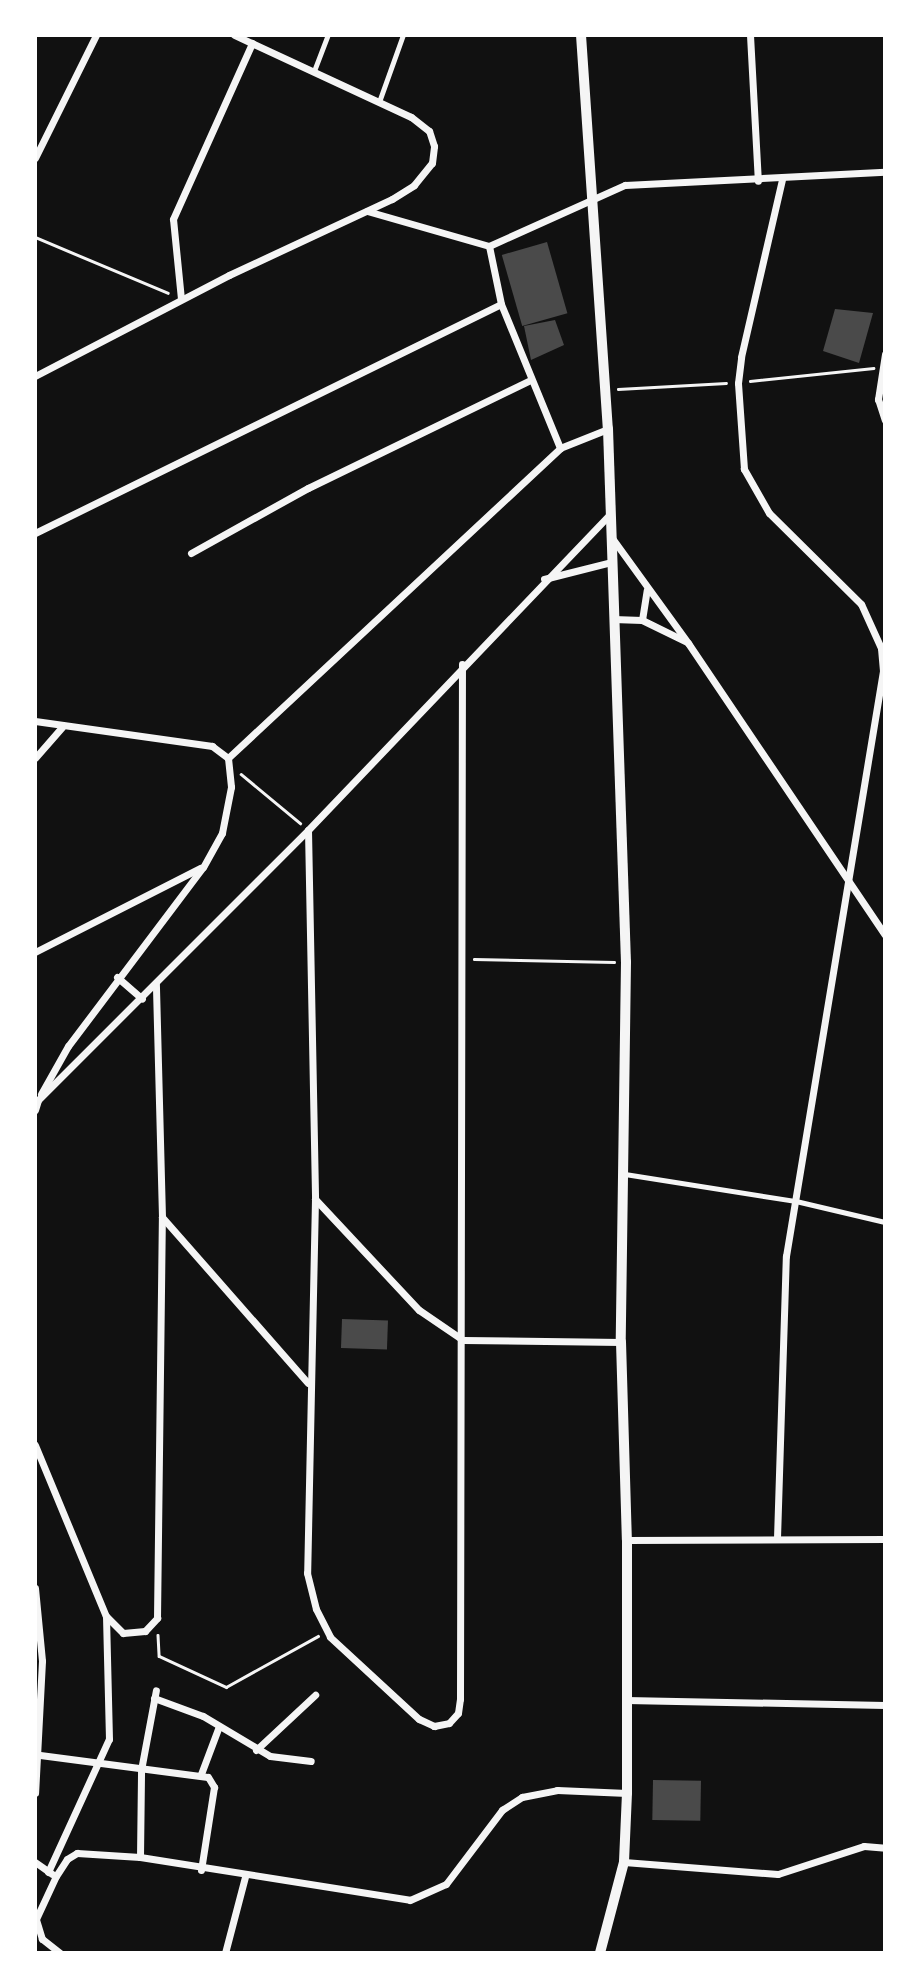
<!DOCTYPE html>
<style>
body{margin:0}
#map{position:relative;width:920px;height:1988px;overflow:hidden;background:#111;font-family:"Alegreya Sans",sans-serif}
div>[style]{position:absolute}
[style*='--x']{left:calc(var(--x)*1px);top:calc(var(--y)*1px);width:calc(var(--w)*1px);rotate:calc(var(--a)*1deg)}
.building>*{inset:0;background:#4a4a4a;transform-origin:0 0}
.path>*{height:2.5px;margin:-1.25px;padding:0 1.25px;transform-origin:1.25px;border-radius:1.25px;background:#f5f5f5}
.service>*{height:4.5px;margin:-2.25px;padding:0 2.25px;transform-origin:2.25px;border-radius:2.25px;background:#f5f5f5}
.minor>*{height:7px;margin:-3.5px;padding:0 3.5px;transform-origin:3.5px;border-radius:3.5px;background:#f5f5f5}
.tertiary>*{height:10px;margin:-5px;padding:0 5px;transform-origin:5px;border-radius:5px;background:#f5f5f5}
span{translate:-50% -50%;white-space:nowrap;text-align:center;line-height:1.15;-webkit-text-stroke:5px #fff;paint-order:stroke}
.frame{position:absolute;inset:0;border:37px solid #fff;pointer-events:none}
</style>
<div id="map">
<div class="building">
<i style="left:547px;top:242px;width:74px;height:47px;rotate:74deg"></i>
<i style="clip-path:polygon(835px 309px,873px 313px,859px 363px,823px 351px)"></i>
<i style="clip-path:polygon(555px 320px,564px 345px,531px 360px,524px 326px)"></i>
<i style="left:342px;top:1319px;width:46px;height:29px;rotate:2deg"></i>
<i style="left:653px;top:1780px;width:48px;height:40px;rotate:1deg"></i>
</div>
<div class="path">
<i style="--x:35;--y:237;--w:144;--a:22.8"></i>
<i style="--x:750;--y:381;--w:124;--a:-6"></i>
<i style="--x:618;--y:389;--w:108;--a:-3.2"></i>
<i style="--x:241;--y:774;--w:77;--a:39.7"></i>
<i style="--x:474;--y:959;--w:140;--a:1.2"></i>
<i style="--x:158;--y:1635;--w:21;--a:87"></i>
<i style="--x:159;--y:1656;--w:74;--a:24.8"></i>
<i style="--x:226;--y:1687;--w:105;--a:-29"></i>
</div>
<div class="service">
<i style="--x:314;--y:71;--w:39;--a:-69"></i>
<i style="--x:379;--y:102;--w:71;--a:-70.3"></i>
<i style="--x:625;--y:1174;--w:173;--a:9"></i>
<i style="--x:796;--y:1201;--w:91;--a:13.3"></i>
</div>
<div class="minor">
<i style="--x:750;--y:35;--w:146;--a:86.9"></i>
<i style="--x:35;--y:158;--w:137;--a:-63.6"></i>
<i style="--x:367;--y:211;--w:127;--a:16"></i>
<i style="--x:489;--y:246;--w:149;--a:-24.2"></i>
<i style="--x:625;--y:185;--w:260;--a:-2.9"></i>
<i style="--x:489;--y:246;--w:59;--a:78.3"></i>
<i style="--x:501;--y:304;--w:156;--a:67.7"></i>
<i style="--x:181;--y:299;--w:80;--a:-95.7"></i>
<i style="--x:173;--y:219;--w:193;--a:-65.8"></i>
<i style="--x:885;--y:354;--w:46;--a:98.8"></i>
<i style="--x:878;--y:399;--w:22;--a:72"></i>
<i style="--x:35;--y:376;--w:219;--a:-27.5"></i>
<i style="--x:229;--y:275;--w:180;--a:-25"></i>
<i style="--x:392;--y:199;--w:26;--a:-32"></i>
<i style="--x:414;--y:185;--w:28;--a:-51"></i>
<i style="--x:432;--y:163;--w:17;--a:-83"></i>
<i style="--x:434;--y:146;--w:16;--a:-108"></i>
<i style="--x:429;--y:131;--w:23;--a:-142"></i>
<i style="--x:411;--y:117;--w:195;--a:-155.1"></i>
<i style="--x:35;--y:533;--w:519;--a:-26.17"></i>
<i style="--x:612;--y:538;--w:130;--a:54.1"></i>
<i style="--x:688;--y:643;--w:352;--a:56"></i>
<i style="--x:191;--y:553;--w:134;--a:-29.1"></i>
<i style="--x:308;--y:488;--w:247;--a:-25.9"></i>
<i style="--x:544;--y:579;--w:69;--a:-14.2"></i>
<i style="--x:613;--y:619;--w:29;--a:2"></i>
<i style="--x:642;--y:620;--w:48;--a:26"></i>
<i style="--x:642;--y:620;--w:30;--a:-81"></i>
<i style="--x:35;--y:721;--w:179;--a:8"></i>
<i style="--x:212;--y:746;--w:20;--a:37"></i>
<i style="--x:228;--y:758;--w:29;--a:84"></i>
<i style="--x:231;--y:787;--w:47;--a:101.1"></i>
<i style="--x:222;--y:833;--w:39;--a:119"></i>
<i style="--x:203;--y:867;--w:224;--a:127"></i>
<i style="--x:68;--y:1046;--w:55;--a:119.4"></i>
<i style="--x:35;--y:758;--w:41;--a:-48.9"></i>
<i style="--x:228;--y:758;--w:454;--a:-43"></i>
<i style="--x:560;--y:448;--w:52;--a:-21.6"></i>
<i style="--x:308;--y:830;--w:369;--a:88.9"></i>
<i style="--x:315;--y:1199;--w:374;--a:91.2"></i>
<i style="--x:307;--y:1573;--w:37;--a:76"></i>
<i style="--x:316;--y:1609;--w:31;--a:63"></i>
<i style="--x:330;--y:1637;--w:121;--a:42.7"></i>
<i style="--x:419;--y:1719;--w:17;--a:25"></i>
<i style="--x:434;--y:1726;--w:15;--a:-11"></i>
<i style="--x:449;--y:1723;--w:13;--a:-48"></i>
<i style="--x:458;--y:1713;--w:14;--a:-82"></i>
<i style="--x:460;--y:1699;--w:1035;--a:-89.89"></i>
<i style="--x:35;--y:952;--w:185;--a:-27"></i>
<i style="--x:117;--y:977;--w:33;--a:41"></i>
<i style="--x:35;--y:1110;--w:10;--a:-73"></i>
<i style="--x:38;--y:1100;--w:382;--a:-45"></i>
<i style="--x:308;--y:830;--w:437;--a:-46.3"></i>
<i style="--x:315;--y:1199;--w:152;--a:46.9"></i>
<i style="--x:419;--y:1310;--w:53;--a:34.3"></i>
<i style="--x:463;--y:1340;--w:158;--a:0.7"></i>
<i style="--x:162;--y:1217;--w:221;--a:48.7"></i>
<i style="--x:35;--y:1445;--w:185;--a:67.5"></i>
<i style="--x:106;--y:1616;--w:24;--a:45"></i>
<i style="--x:123;--y:1633;--w:22;--a:-5"></i>
<i style="--x:145;--y:1631;--w:18;--a:-47"></i>
<i style="--x:157;--y:1618;--w:401;--a:-89.3"></i>
<i style="--x:162;--y:1217;--w:233;--a:-91.5"></i>
<i style="--x:777;--y:1538;--w:282;--a:-88.2"></i>
<i style="--x:786;--y:1256;--w:593;--a:-80.59"></i>
<i style="--x:883;--y:671;--w:23;--a:-95"></i>
<i style="--x:881;--y:648;--w:48;--a:-114.4"></i>
<i style="--x:861;--y:604;--w:129;--a:-135.3"></i>
<i style="--x:769;--y:513;--w:51;--a:-119.6"></i>
<i style="--x:744;--y:469;--w:86;--a:-94"></i>
<i style="--x:738;--y:383;--w:26;--a:-83"></i>
<i style="--x:741;--y:357;--w:182;--a:-77"></i>
<i style="--x:627;--y:1540;--w:258;--a:-0.2"></i>
<i style="--x:35;--y:1588;--w:73;--a:84.5"></i>
<i style="--x:42;--y:1661;--w:132;--a:93"></i>
<i style="--x:154;--y:1698;--w:52;--a:20.2"></i>
<i style="--x:203;--y:1716;--w:78;--a:30.8"></i>
<i style="--x:270;--y:1756;--w:41;--a:7"></i>
<i style="--x:626;--y:1700;--w:259;--a:1.1"></i>
<i style="--x:256;--y:1750;--w:81;--a:-43"></i>
<i style="--x:40;--y:1755;--w:169;--a:7.5"></i>
<i style="--x:208;--y:1777;--w:12;--a:59"></i>
<i style="--x:214;--y:1787;--w:84;--a:98.9"></i>
<i style="--x:201;--y:1774;--w:51;--a:-69.4"></i>
<i style="--x:140;--y:1857;--w:87;--a:-89.3"></i>
<i style="--x:141;--y:1770;--w:81;--a:-79.4"></i>
<i style="--x:35;--y:1862;--w:21;--a:35"></i>
<i style="--x:624;--y:1862;--w:154;--a:4.5"></i>
<i style="--x:778;--y:1874;--w:90;--a:-18"></i>
<i style="--x:864;--y:1846;--w:21;--a:5"></i>
<i style="--x:48;--y:1872;--w:146;--a:-65.4"></i>
<i style="--x:109;--y:1739;--w:122;--a:-91.4"></i>
<i style="--x:60;--y:1953;--w:23;--a:-142"></i>
<i style="--x:42;--y:1939;--w:21;--a:-107"></i>
<i style="--x:36;--y:1919;--w:47;--a:-65.1"></i>
<i style="--x:56;--y:1876;--w:20;--a:-57"></i>
<i style="--x:67;--y:1859;--w:12;--a:-31"></i>
<i style="--x:77;--y:1853;--w:63;--a:3.6"></i>
<i style="--x:140;--y:1857;--w:273;--a:9"></i>
<i style="--x:410;--y:1900;--w:39;--a:-24"></i>
<i style="--x:446;--y:1884;--w:93;--a:-52.9"></i>
<i style="--x:502;--y:1810;--w:24;--a:-33"></i>
<i style="--x:522;--y:1797;--w:36;--a:-11"></i>
<i style="--x:557;--y:1790;--w:70;--a:2.5"></i>
<i style="--x:225;--y:1953;--w:79;--a:-75.3"></i>
</div>
<div class="tertiary">
<i style="--x:581;--y:35;--w:395;--a:86.1"></i>
<i style="--x:608;--y:429;--w:533;--a:88.07"></i>
<i style="--x:626;--y:962;--w:380;--a:90.8"></i>
<i style="--x:621;--y:1342;--w:198;--a:88.3"></i>
<i style="--x:627;--y:1540;--w:253;--a:90"></i>
<i style="--x:627;--y:1793;--w:69;--a:92.5"></i>
<i style="--x:624;--y:1862;--w:94;--a:104.8"></i>
</div>
<div class="frame"></div>
</div>
